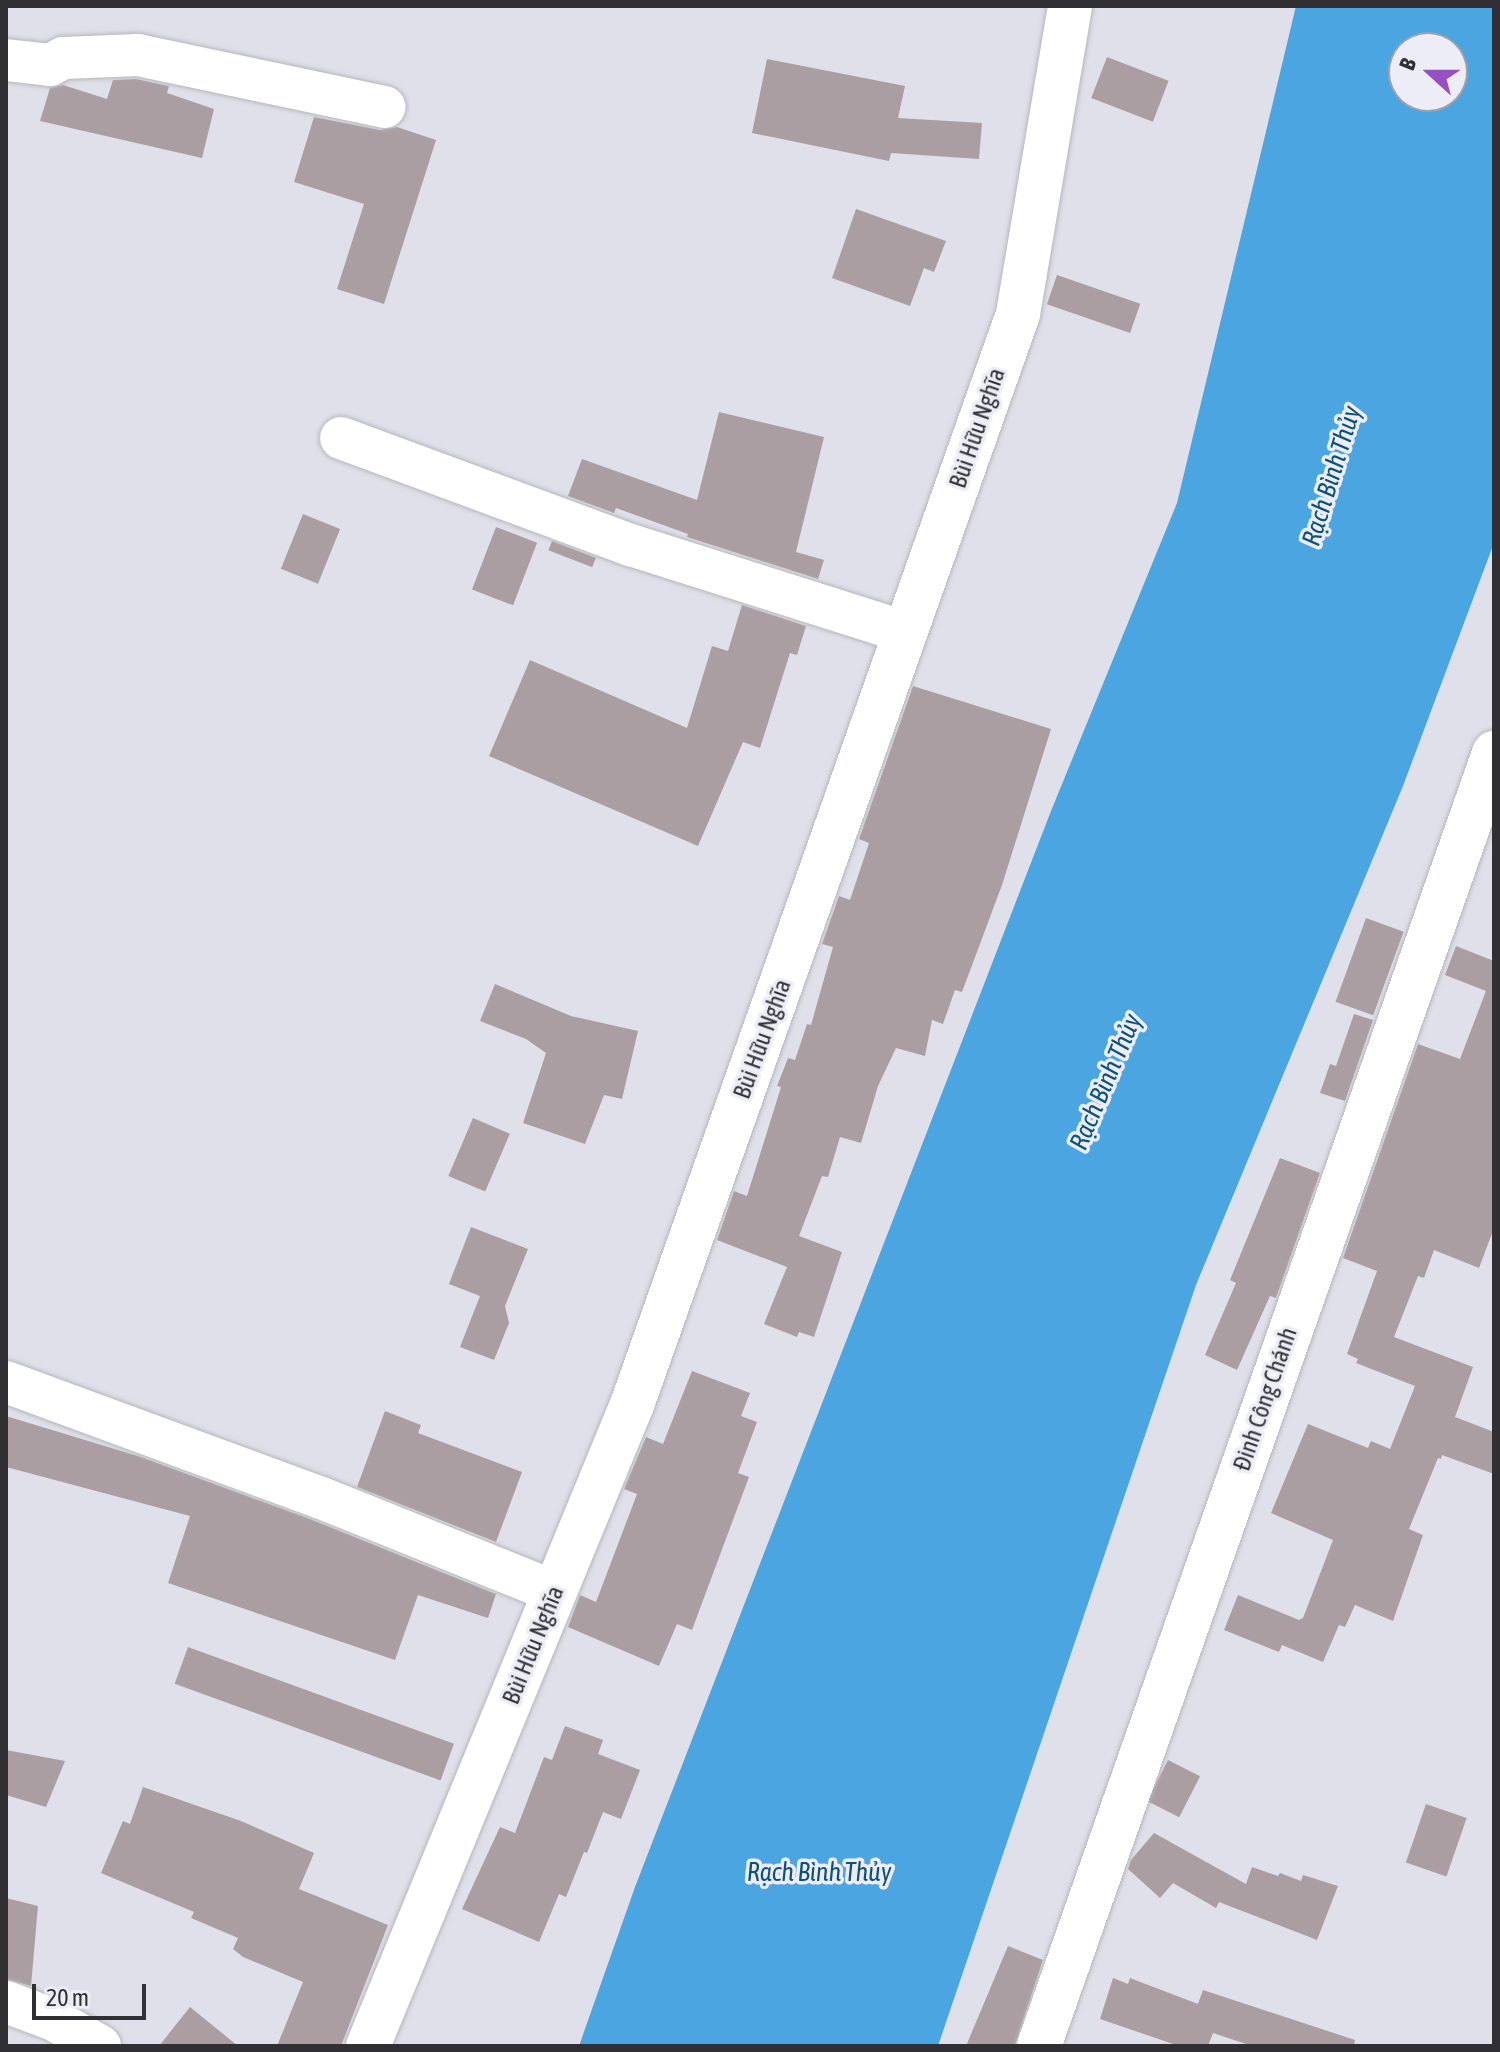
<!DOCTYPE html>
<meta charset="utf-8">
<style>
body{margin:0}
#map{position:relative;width:1500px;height:2052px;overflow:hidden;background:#e0e0ea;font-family:"Asap Condensed",sans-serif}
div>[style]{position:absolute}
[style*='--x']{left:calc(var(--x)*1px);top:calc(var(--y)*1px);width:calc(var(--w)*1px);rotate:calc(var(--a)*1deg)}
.water>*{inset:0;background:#4aa5e1}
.building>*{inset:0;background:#aa9ea2;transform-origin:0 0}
.roads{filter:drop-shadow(0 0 2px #b6b6bf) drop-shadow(0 0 2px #b6b6bf)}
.street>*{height:42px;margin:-21px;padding:0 21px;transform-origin:21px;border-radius:21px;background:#fff}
.secondary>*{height:44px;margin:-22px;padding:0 22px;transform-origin:22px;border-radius:22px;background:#fff}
span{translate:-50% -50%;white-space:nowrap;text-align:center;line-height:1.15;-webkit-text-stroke:7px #ededf7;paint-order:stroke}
.street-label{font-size:24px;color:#303034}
.water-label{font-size:26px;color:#0c527a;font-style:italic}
.frame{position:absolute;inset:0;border:8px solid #303034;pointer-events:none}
.north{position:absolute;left:1388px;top:32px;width:80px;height:80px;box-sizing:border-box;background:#ededf7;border:2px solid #a1a1a9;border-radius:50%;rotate:291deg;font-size:22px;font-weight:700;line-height:32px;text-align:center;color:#303034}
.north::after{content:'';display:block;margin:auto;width:28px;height:36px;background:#9750c3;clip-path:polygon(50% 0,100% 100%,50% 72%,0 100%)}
.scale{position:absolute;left:32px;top:1984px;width:114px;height:36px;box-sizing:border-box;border:4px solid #303034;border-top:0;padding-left:10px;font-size:24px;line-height:28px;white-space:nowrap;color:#303034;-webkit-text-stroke:6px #ededf7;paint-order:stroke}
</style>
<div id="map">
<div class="water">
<i style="clip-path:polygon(evenodd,1296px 6px,1494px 6px,1494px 543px,1403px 786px,1196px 1285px,938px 2046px,579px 2046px,635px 1887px,1051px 811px,1177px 503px,1296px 6px,1404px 48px,1452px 48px,1452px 96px,1404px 96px,1404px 48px)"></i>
</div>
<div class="building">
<i style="left:1107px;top:57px;width:66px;height:44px;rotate:21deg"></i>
<i style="clip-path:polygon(767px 59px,905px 86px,898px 118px,982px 123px,979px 159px,891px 153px,889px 161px,752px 133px)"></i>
<i style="clip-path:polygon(136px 79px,169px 86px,167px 93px,214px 109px,202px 158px,40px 121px,50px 88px,63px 85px,107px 99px,113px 80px)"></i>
<i style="clip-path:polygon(314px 117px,380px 130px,397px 127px,436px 140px,384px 304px,337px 289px,364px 204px,294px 182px)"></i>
<i style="clip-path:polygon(856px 209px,946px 241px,934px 272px,924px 268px,910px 306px,832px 278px)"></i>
<i style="left:1057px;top:275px;width:88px;height:31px;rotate:19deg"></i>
<i style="clip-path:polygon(719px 412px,824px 437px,796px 552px,824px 560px,818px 579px,687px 537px,688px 534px,616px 508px,614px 513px,568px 496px,582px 459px,697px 500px)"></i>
<i style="left:303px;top:514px;width:40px;height:59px;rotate:22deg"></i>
<i style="left:496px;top:527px;width:44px;height:67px;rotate:21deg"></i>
<i style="left:552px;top:541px;width:47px;height:10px;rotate:21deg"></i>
<i style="clip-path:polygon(742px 605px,806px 626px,797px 655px,790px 653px,760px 748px,743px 742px,698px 846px,489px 756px,530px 660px,687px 728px,712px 646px,728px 651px)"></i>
<i style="clip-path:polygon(913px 686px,1051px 729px,1002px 885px,962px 992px,955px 990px,943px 1024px,932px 1020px,925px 1056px,896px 1048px,878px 1086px,861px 1143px,840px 1137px,828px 1177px,822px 1176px,799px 1236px,842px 1252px,814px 1337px,799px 1332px,797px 1337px,764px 1324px,787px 1267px,717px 1240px,734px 1191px,747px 1196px,781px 1087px,777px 1086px,788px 1058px,795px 1060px,807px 1024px,811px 1025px,833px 947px,822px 944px,839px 896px,850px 900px,869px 843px,859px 839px)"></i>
<i style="left:1366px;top:918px;width:40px;height:89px;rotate:20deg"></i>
<i style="clip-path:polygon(1456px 946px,1494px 961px,1494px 1228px,1479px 1268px,1434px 1250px,1424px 1278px,1418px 1276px,1394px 1337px,1473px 1367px,1455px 1417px,1494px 1432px,1494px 1474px,1442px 1455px,1441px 1459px,1438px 1458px,1409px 1529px,1423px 1535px,1393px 1621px,1355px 1605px,1345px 1627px,1339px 1625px,1323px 1662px,1282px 1645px,1279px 1652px,1224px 1630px,1238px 1595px,1299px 1620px,1303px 1618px,1333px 1540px,1271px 1513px,1308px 1424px,1368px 1448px,1371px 1441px,1390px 1449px,1415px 1386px,1356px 1363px,1358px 1359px,1347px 1354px,1377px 1271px,1343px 1258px,1418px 1044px,1460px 1059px,1486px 991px,1445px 975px)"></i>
<i style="clip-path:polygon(495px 984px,571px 1016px,638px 1031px,622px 1099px,604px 1095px,585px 1144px,523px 1123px,546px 1053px,526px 1039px,480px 1021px)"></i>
<i style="clip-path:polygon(1354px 1014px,1373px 1020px,1345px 1101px,1320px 1093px,1330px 1064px,1336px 1066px)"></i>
<i style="left:473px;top:1118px;width:40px;height:63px;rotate:23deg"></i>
<i style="clip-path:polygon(1280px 1158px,1320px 1173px,1276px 1298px,1270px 1296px,1237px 1370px,1205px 1355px,1236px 1283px,1230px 1280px)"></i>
<i style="clip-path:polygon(471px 1227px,528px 1249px,505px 1306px,509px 1323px,494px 1360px,460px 1347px,480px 1296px,449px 1284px)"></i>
<i style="clip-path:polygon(692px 1371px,750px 1393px,741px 1416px,757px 1422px,738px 1473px,749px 1477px,692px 1630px,677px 1624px,659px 1666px,568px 1627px,580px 1595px,596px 1602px,637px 1494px,624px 1489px,646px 1437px,663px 1444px)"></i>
<i style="clip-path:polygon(385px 1411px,421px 1425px,418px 1433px,522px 1472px,496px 1542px,357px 1487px)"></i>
<i style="clip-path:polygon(6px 1416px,141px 1457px,310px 1519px,496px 1594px,488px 1618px,418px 1595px,395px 1660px,168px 1583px,190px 1516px,6px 1467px)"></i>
<i style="left:188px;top:1647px;width:283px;height:39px;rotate:20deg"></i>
<i style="clip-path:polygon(565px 1726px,603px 1740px,598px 1754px,640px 1770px,621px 1819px,603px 1812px,587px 1853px,584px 1852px,566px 1897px,559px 1894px,539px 1942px,462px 1909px,500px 1827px,515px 1833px,544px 1757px,552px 1760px)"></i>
<i style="clip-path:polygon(6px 1750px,65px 1761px,46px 1807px,6px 1795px)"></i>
<i style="left:1168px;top:1760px;width:36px;height:46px;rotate:27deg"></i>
<i style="clip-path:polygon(143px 1787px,241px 1821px,314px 1853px,299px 1889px,388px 1925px,341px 2046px,277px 2046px,303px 1982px,243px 1957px,233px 1949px,238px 1938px,191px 1918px,194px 1912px,101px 1873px,123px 1821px,130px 1824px)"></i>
<i style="left:1426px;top:1804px;width:43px;height:62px;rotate:19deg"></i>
<i style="clip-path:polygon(1154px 1833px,1246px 1884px,1252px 1867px,1278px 1876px,1280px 1873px,1301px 1881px,1303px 1875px,1338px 1886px,1317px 1940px,1219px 1902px,1216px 1908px,1173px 1883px,1160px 1898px,1128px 1869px,1131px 1860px)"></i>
<i style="clip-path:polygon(6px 1898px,38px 1906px,31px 1986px,6px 1979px)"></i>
<i style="clip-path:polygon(1008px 1946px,1043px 1960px,1015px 2045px,966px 2046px)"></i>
<i style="clip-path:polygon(1113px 1978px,1128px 1984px,1130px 1978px,1198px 2004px,1203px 1990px,1355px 2040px,1354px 2046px,1252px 2046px,1213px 2033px,1208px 2046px,1179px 2046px,1100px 2019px)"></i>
<i style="clip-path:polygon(190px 2007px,238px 2046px,159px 2046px)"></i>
</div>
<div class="roads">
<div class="street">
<i style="--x:6;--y:60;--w:44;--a:6.5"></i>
<i style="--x:50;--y:65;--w:15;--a:-28"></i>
<i style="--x:63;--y:58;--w:75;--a:-2.3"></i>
<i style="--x:138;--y:55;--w:252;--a:11.9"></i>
<i style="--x:341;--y:438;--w:309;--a:20.3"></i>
<i style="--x:631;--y:545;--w:288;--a:17.6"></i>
<i style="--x:6;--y:1382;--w:333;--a:20.2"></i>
<i style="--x:319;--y:1497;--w:254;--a:21.9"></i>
<i style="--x:6;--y:2002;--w:51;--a:20.6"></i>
<i style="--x:54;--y:2020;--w:53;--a:29.5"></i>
</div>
<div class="secondary">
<i style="--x:368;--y:2046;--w:696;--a:-67.63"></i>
<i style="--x:633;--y:1402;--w:1154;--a:-70.51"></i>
<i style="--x:1018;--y:314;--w:312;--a:-80.4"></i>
<i style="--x:1039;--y:2046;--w:1371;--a:-70.61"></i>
</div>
</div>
<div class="street-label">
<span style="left:977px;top:428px;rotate:-71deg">Bùi Hữu Nghĩa</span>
<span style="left:762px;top:1039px;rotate:-70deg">Bùi Hữu Nghĩa</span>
<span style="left:1265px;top:1399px;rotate:-71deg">Đinh Công Chánh</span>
<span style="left:533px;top:1645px;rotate:-68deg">Bùi Hữu Nghĩa</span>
</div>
<div class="water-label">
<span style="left:1332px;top:476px;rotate:-73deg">Rạch Bình Thủy</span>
<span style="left:1106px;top:1082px;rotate:-67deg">Rạch Bình Thủy</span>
<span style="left:819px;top:1873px">Rạch Bình Thủy</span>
</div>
<div class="frame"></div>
<div class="north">B</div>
<div class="scale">20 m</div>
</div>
